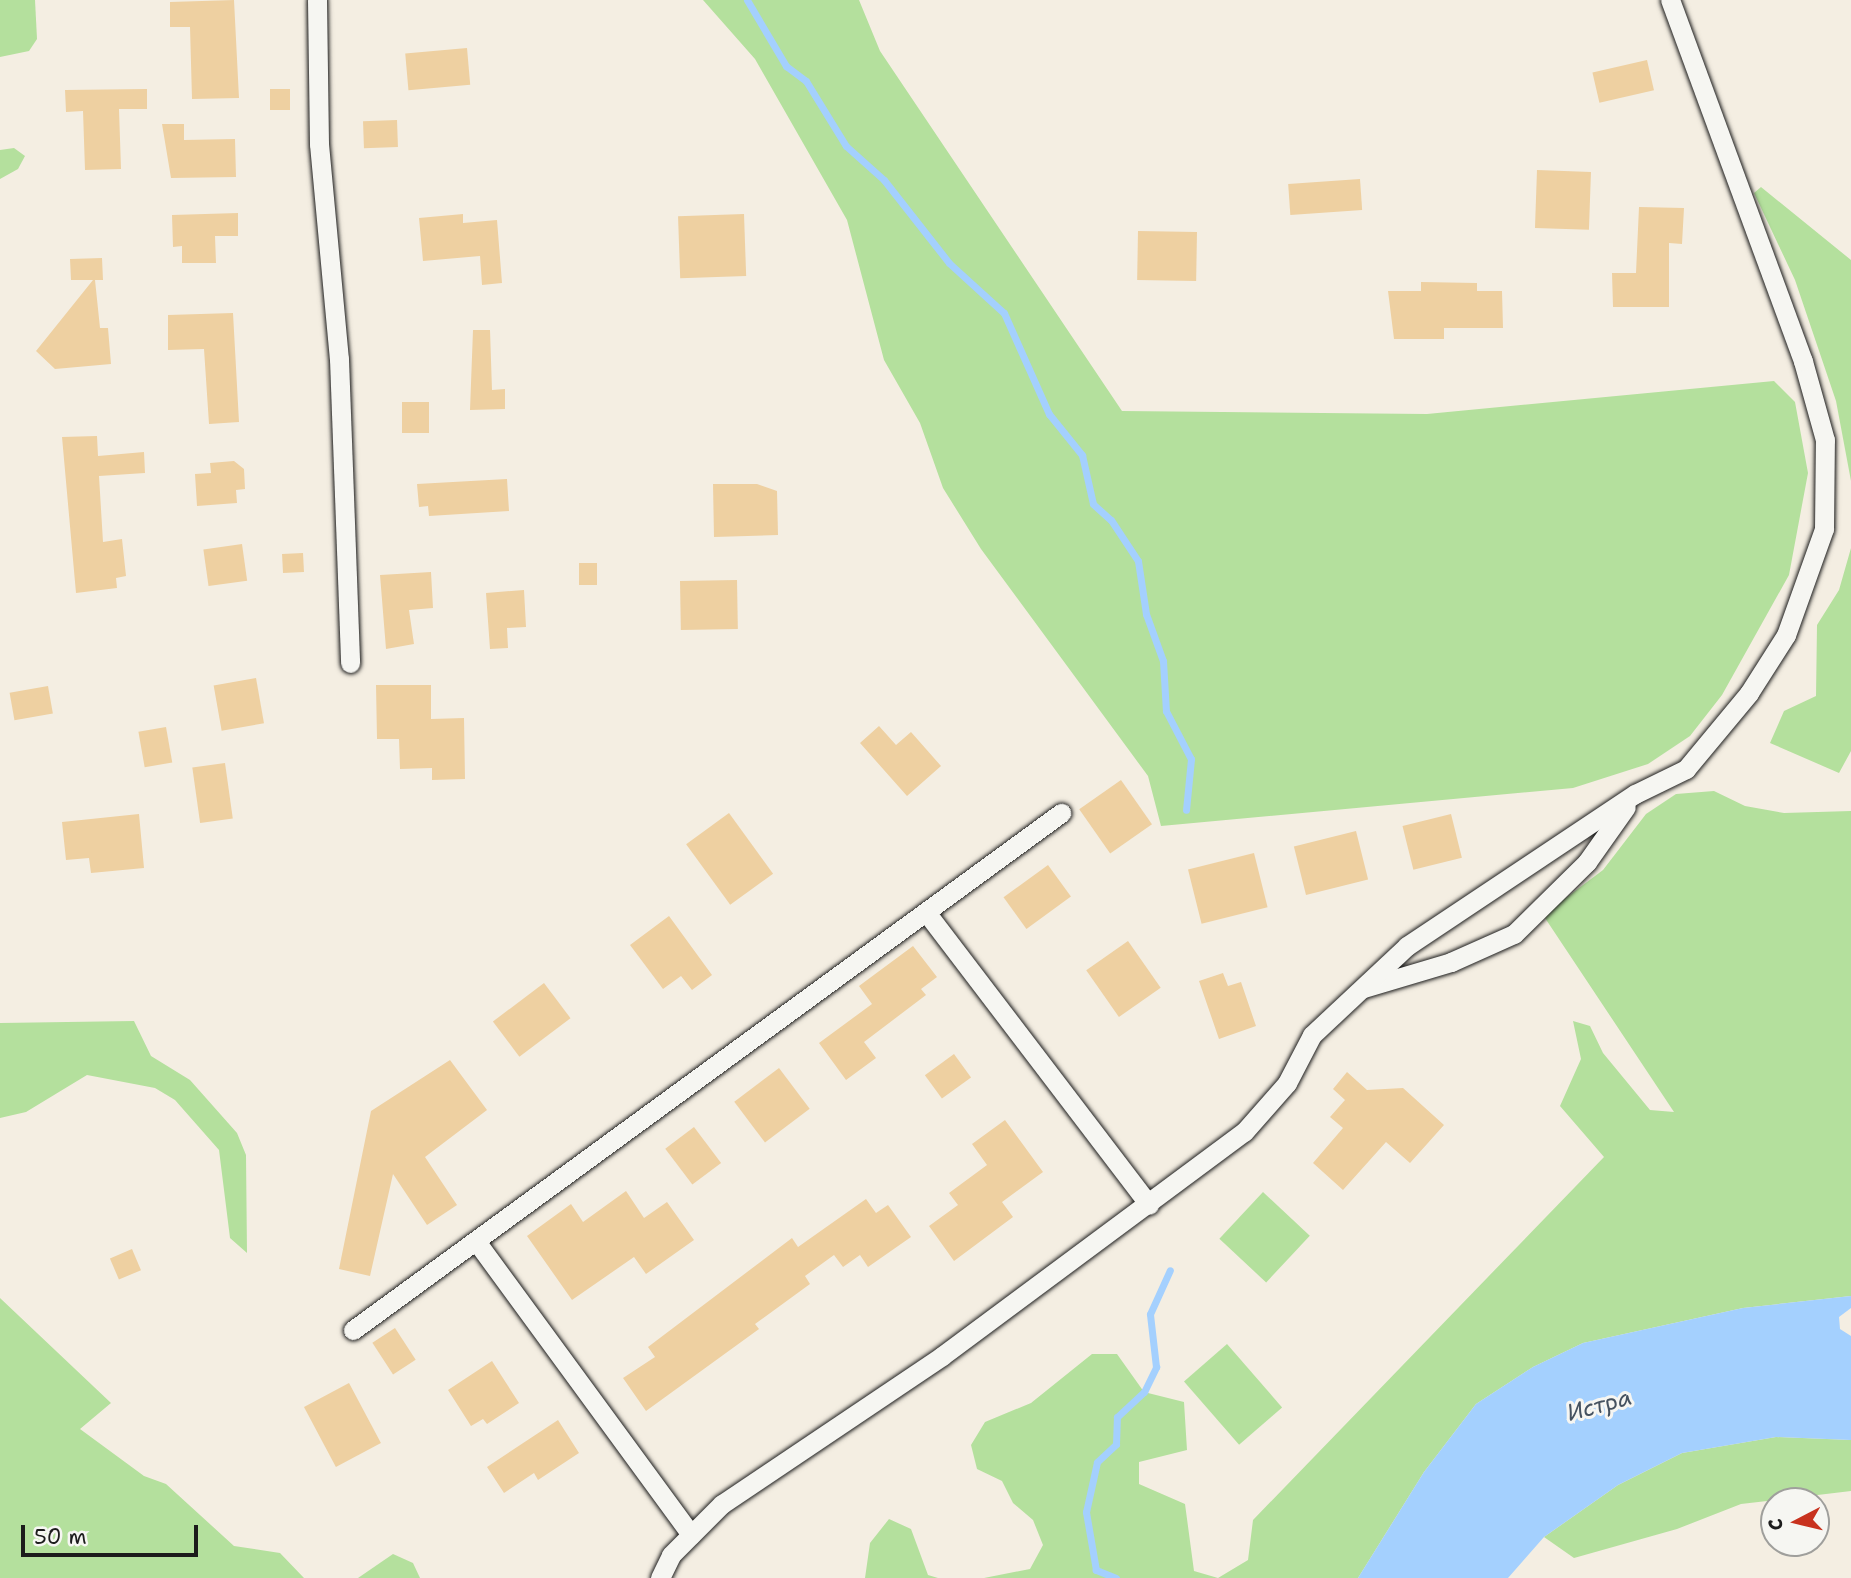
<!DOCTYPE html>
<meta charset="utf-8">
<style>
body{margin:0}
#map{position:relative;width:1851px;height:1578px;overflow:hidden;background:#f4eee2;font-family:"Shantell Sans",sans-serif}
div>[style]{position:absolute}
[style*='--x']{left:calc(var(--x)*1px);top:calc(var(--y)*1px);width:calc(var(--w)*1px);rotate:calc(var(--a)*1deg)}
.green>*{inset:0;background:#b4e09d;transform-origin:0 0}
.water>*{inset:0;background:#a4d0fe}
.stream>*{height:7px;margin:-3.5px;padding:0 3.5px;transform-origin:3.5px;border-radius:3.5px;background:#a4d0fe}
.building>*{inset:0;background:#eed0a1;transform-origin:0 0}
.roads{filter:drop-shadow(0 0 2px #1c1c1c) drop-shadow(0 0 2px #1c1c1c)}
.minor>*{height:19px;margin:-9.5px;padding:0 9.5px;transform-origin:9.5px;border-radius:9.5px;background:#f6f6f2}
span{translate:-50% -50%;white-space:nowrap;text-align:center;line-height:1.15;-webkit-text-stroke:6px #f6f6f2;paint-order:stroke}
.water-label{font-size:23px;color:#455260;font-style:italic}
.north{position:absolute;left:1760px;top:1487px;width:70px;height:70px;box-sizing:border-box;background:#f6f6f2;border:2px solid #9f9f9c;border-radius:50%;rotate:263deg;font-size:19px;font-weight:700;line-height:28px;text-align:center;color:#1c1c1c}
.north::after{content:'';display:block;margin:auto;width:24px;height:32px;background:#c8321e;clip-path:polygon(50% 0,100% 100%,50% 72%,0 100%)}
.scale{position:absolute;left:21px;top:1525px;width:177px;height:32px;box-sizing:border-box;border:4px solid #1c1c1c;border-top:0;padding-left:9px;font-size:21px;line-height:24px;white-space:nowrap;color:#1c1c1c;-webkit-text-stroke:5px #f6f6f2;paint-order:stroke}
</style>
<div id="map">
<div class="green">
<i style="clip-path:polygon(0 0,35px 0,37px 39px,29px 51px,0 57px)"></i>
<i style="clip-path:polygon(703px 0,859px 0,880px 51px,1122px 411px,1427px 414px,1774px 381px,1795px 402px,1808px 473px,1789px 575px,1722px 695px,1690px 736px,1648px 764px,1573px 788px,1161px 826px,1148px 776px,981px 549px,943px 488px,920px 423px,884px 360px,847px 220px,755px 59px)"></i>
<i style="clip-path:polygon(14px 148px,25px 156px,18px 169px,0 179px,0 150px)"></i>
<i style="clip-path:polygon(1761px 187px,1851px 260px,1851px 751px,1839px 773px,1770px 743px,1784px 711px,1816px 696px,1817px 625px,1839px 590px,1851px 548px,1851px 481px,1836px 401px,1795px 280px,1754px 193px)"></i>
<i style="clip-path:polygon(1714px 791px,1745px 806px,1784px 813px,1851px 811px,1851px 1296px,1743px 1308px,1583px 1343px,1533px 1367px,1476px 1404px,1424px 1472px,1358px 1578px,984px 1578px,1030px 1569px,1043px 1545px,1033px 1520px,1013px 1503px,1002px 1481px,977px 1469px,971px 1445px,985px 1422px,1031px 1403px,1092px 1354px,1117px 1354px,1144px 1392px,1184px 1402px,1187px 1450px,1139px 1462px,1139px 1484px,1185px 1504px,1194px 1571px,1218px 1578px,1248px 1560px,1253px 1520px,1604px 1157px,1560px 1106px,1581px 1059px,1573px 1021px,1590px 1026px,1603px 1053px,1650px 1110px,1674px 1112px,1543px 915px,1603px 870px,1646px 814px,1676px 794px)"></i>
<i style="clip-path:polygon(134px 1021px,151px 1056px,190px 1080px,237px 1133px,246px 1155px,247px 1253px,230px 1238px,219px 1150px,175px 1100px,155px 1088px,87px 1075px,26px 1112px,0 1118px,0 1023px)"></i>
<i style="left:1263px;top:1192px;width:64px;height:64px;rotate:43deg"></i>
<i style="clip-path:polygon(0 1298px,111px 1403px,80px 1429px,144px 1476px,166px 1484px,234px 1546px,280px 1553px,304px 1578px,0 1578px)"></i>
<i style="left:1227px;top:1344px;width:84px;height:57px;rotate:49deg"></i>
<i style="clip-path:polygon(1776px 1437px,1851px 1440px,1851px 1491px,1741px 1504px,1677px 1529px,1574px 1558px,1544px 1537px,1618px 1485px,1682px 1453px)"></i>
<i style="clip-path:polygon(889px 1519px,911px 1529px,928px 1575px,938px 1578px,865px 1578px,870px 1543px)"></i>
<i style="clip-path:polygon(393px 1554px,413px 1563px,420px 1578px,358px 1578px)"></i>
</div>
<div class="water">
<i style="clip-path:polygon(1851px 1296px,1851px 1308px,1839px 1317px,1840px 1329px,1851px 1336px,1851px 1440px,1776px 1437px,1682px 1453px,1618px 1485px,1544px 1537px,1508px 1578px,1358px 1578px,1424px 1472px,1476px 1404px,1533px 1367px,1583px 1343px,1743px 1308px)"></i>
</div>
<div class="stream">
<i style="--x:747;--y:0;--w:77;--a:59.4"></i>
<i style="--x:786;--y:66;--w:25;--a:37"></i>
<i style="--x:806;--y:81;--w:76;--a:58.4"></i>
<i style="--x:846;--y:146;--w:51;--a:41.8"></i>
<i style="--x:884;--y:180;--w:105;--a:51.9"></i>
<i style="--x:949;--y:263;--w:74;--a:42.3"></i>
<i style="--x:1004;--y:313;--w:111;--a:66"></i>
<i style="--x:1049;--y:414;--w:53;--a:51.2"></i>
<i style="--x:1082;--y:455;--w:50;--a:77.3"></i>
<i style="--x:1093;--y:504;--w:24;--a:42"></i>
<i style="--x:1111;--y:520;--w:49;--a:56.6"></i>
<i style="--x:1138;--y:561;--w:54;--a:81.4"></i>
<i style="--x:1146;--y:614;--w:50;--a:70.1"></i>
<i style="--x:1163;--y:661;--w:50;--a:86.6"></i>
<i style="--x:1166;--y:711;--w:54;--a:62.5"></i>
<i style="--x:1191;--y:759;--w:51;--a:95.6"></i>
<i style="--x:1116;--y:1578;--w:22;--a:-158"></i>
<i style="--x:1096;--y:1570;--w:59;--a:-99.8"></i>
<i style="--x:1086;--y:1512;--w:51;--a:-77.6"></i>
<i style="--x:1097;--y:1462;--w:26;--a:-43"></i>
<i style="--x:1116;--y:1444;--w:27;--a:-88"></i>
<i style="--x:1117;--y:1417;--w:37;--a:-43"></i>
<i style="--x:1144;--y:1392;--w:28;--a:-64"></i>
<i style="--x:1156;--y:1367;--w:53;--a:-96.5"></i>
<i style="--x:1150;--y:1314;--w:48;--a:-65.6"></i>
</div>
<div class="building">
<i style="clip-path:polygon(234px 0,239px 98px,192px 99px,190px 27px,170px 27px,170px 2px)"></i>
<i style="left:467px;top:48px;width:37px;height:62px;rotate:85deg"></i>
<i style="left:1647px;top:60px;width:31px;height:56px;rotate:77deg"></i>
<i style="clip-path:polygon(147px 89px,147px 109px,119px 109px,121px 169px,85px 170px,83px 111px,66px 112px,65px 90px)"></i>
<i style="left:270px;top:89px;width:20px;height:21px"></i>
<i style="left:397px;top:120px;width:27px;height:34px;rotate:88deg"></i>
<i style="clip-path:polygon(162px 124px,184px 124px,184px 140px,235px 139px,236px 177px,171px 178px)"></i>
<i style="left:1537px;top:170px;width:54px;height:58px;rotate:2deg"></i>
<i style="left:1360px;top:179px;width:31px;height:72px;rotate:86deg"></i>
<i style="clip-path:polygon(1639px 207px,1684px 208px,1682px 244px,1669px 243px,1669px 307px,1613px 307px,1612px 273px,1636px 273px)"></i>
<i style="clip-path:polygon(238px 213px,238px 236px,215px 236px,216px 263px,182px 263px,182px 246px,173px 247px,172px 215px)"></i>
<i style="clip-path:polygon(463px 214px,463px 223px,497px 220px,502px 283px,482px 285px,480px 256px,423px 261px,419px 218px)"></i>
<i style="left:744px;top:214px;width:62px;height:66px;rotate:88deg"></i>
<i style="left:1138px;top:231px;width:59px;height:49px;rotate:1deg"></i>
<i style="clip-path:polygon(102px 258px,103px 280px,95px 280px,100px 328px,108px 328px,111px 364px,55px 369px,36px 351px,93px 280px,71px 280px,70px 259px)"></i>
<i style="clip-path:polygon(1421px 282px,1477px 283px,1477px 291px,1502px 291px,1503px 328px,1444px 328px,1444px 339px,1394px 339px,1388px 291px,1421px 291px)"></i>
<i style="clip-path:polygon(233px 313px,239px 422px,209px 424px,204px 349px,168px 350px,168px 315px)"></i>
<i style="clip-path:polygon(473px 330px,490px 330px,492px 390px,505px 389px,505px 409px,470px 410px)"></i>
<i style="left:402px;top:402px;width:27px;height:31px"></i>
<i style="clip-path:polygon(97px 436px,98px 456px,144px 452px,145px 473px,99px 476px,103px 542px,122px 539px,126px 576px,116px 578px,117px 588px,76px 593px,62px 437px)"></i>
<i style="clip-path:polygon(234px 461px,244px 469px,245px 489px,236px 490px,237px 503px,197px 506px,195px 474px,211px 473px,210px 463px)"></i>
<i style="clip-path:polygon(507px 479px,509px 511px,429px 516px,428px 506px,419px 507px,417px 484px)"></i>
<i style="clip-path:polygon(713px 484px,757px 484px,777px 491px,778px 535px,714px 537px)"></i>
<i style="left:242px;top:544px;width:37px;height:39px;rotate:82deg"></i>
<i style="left:303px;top:553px;width:19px;height:21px;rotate:87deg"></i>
<i style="left:579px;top:563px;width:18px;height:22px"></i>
<i style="clip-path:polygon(431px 572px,433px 608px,409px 610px,414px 644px,386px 649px,380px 575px)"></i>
<i style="left:737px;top:580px;width:49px;height:57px;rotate:89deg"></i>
<i style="clip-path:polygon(524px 590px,526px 627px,507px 628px,508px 648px,490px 649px,486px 593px)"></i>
<i style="left:256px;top:678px;width:46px;height:43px;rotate:80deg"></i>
<i style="clip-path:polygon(376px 685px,431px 685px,431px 719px,464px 718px,465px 779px,432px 780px,432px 768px,400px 769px,399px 739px,377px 739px)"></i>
<i style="left:48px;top:686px;width:28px;height:39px;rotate:80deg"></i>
<i style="clip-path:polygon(879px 726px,896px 745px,911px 732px,941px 766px,907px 796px,860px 743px)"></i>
<i style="left:166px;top:727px;width:36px;height:28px;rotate:80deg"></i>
<i style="left:225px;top:763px;width:56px;height:33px;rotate:82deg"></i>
<i style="left:1121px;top:780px;width:54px;height:51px;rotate:55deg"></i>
<i style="left:729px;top:813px;width:75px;height:53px;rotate:54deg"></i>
<i style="clip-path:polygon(139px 814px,144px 868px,91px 873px,89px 858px,66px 860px,62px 822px)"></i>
<i style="left:1451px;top:814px;width:45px;height:50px;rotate:76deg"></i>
<i style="left:1356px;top:831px;width:50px;height:64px;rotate:76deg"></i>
<i style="left:1254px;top:853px;width:56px;height:68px;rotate:76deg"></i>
<i style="left:1048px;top:865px;width:39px;height:55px;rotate:54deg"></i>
<i style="clip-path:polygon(669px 916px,712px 975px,692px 990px,681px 976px,663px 989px,630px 945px)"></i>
<i style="left:1128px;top:941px;width:57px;height:51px;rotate:55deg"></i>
<i style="clip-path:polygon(913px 946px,937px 977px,921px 989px,926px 995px,864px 1042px,876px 1058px,846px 1080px,819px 1043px,872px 1004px,859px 986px)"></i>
<i style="clip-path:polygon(1223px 973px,1228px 986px,1241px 982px,1256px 1026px,1219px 1039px,1199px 981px)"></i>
<i style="left:544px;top:983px;width:44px;height:64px;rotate:53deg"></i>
<i style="left:954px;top:1054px;width:29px;height:36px;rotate:54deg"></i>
<i style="clip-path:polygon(450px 1060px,487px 1110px,425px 1157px,457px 1205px,427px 1225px,393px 1174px,370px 1276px,339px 1269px,371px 1111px)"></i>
<i style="left:779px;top:1068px;width:51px;height:56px;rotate:53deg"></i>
<i style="clip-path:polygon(1347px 1072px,1367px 1090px,1403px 1088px,1444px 1125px,1410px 1163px,1386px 1142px,1343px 1190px,1313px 1163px,1343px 1128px,1330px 1117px,1345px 1100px,1333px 1089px)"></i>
<i style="clip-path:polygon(1005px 1120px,1043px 1172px,1002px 1202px,1013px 1217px,954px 1261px,929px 1226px,958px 1205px,949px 1193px,987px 1165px,972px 1144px)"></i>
<i style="left:694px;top:1127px;width:45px;height:36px;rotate:53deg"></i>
<i style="clip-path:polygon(626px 1191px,644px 1218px,667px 1202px,694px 1240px,646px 1274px,634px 1257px,572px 1300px,527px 1236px,571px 1204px,583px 1222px)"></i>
<i style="clip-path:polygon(866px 1199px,876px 1213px,888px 1205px,911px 1237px,868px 1267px,860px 1255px,843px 1267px,834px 1255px,805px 1276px,810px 1284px,755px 1324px,759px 1329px,646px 1411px,623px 1378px,655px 1357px,648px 1347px,792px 1238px,798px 1247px)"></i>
<i style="left:132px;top:1249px;width:23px;height:24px;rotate:67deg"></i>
<i style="left:395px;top:1328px;width:38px;height:27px;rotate:57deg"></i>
<i style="clip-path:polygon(492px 1361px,519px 1403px,487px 1424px,483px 1419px,471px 1426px,448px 1390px)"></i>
<i style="left:349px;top:1383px;width:68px;height:51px;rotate:62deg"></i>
<i style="clip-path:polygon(558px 1420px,579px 1453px,538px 1480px,534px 1473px,504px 1493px,487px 1467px)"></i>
</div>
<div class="roads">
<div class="minor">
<i style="--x:317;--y:0;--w:144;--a:89.2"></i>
<i style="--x:319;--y:144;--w:216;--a:84.7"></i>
<i style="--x:339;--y:359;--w:304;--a:87.9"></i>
<i style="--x:926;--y:912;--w:368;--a:52.7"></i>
<i style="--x:1364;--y:988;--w:91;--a:-16.6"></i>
<i style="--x:1451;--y:962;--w:69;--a:-24"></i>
<i style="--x:1514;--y:934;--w:103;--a:-44.6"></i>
<i style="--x:1587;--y:862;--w:67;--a:-54.7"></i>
<i style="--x:476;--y:1241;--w:364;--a:53.8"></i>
<i style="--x:353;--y:1330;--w:877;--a:-36.14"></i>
<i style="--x:660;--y:1578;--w:25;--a:-64"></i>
<i style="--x:671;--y:1555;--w:72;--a:-45"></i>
<i style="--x:722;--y:1504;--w:265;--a:-33.9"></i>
<i style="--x:942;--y:1356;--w:376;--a:-36.6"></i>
<i style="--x:1244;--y:1132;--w:65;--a:-48.7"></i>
<i style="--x:1287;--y:1083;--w:54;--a:-62.5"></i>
<i style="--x:1312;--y:1035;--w:130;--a:-43.1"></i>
<i style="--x:1407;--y:946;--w:274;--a:-33.7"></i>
<i style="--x:1635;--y:794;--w:57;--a:-26.1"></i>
<i style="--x:1686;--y:769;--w:99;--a:-50.3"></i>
<i style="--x:1749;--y:693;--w:69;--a:-57.5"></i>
<i style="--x:1786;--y:635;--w:113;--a:-70.3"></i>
<i style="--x:1824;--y:529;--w:89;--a:-89.4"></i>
<i style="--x:1825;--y:440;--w:82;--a:-105.6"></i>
<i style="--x:1803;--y:361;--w:385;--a:-110.2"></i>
</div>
</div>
<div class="water-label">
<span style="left:1599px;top:1405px;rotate:-15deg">Истра</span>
</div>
<div class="north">С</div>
<div class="scale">50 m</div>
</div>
